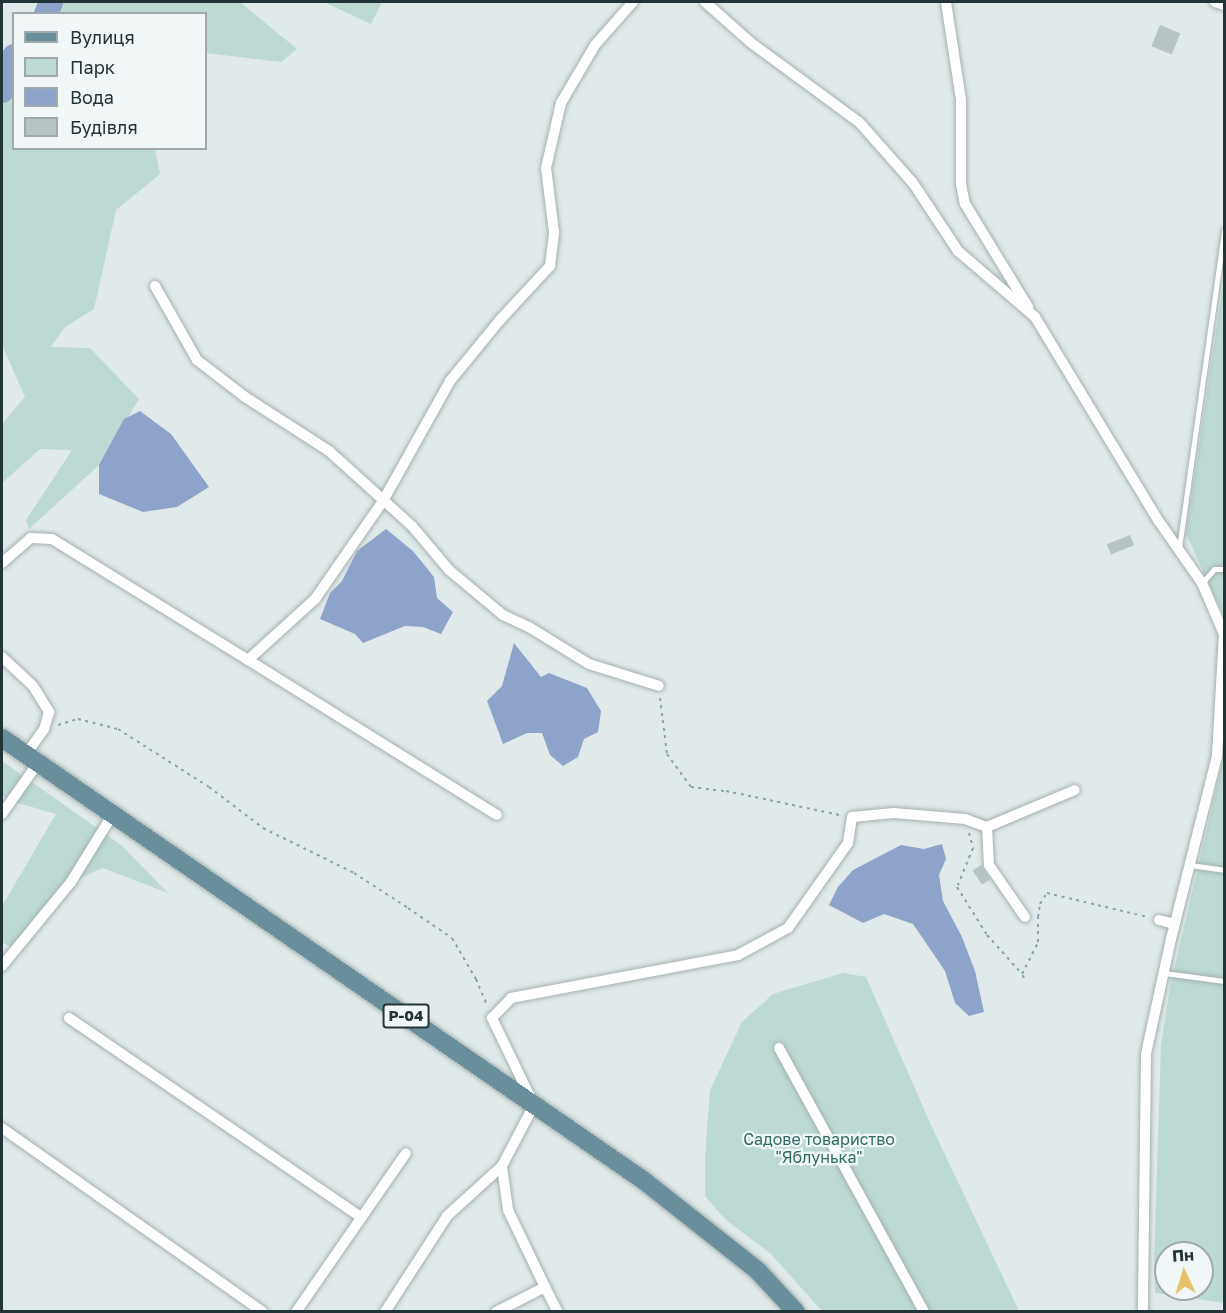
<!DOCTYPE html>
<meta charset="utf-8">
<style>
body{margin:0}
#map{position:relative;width:1226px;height:1313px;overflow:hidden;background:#e1eaea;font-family:"Golos Text",sans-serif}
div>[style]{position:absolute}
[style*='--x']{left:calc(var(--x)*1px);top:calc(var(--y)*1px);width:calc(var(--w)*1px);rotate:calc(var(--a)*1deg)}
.green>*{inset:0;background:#bcd9d3}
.water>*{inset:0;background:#8ea3ca}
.river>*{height:24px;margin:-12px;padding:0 12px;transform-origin:12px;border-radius:12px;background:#8ea3ca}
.building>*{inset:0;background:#b7c4c5;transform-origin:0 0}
.path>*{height:2px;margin-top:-1px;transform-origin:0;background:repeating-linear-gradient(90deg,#85a4ab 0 3px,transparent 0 7.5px)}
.roads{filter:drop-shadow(0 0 2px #a4b0b1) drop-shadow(0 0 2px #a4b0b1)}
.lane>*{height:5px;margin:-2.5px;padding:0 2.5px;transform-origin:2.5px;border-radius:2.5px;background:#fff}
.street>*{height:10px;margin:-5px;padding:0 5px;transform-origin:5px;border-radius:5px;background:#fff}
.primary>*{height:18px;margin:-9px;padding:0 9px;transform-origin:9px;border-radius:9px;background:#6a8f9c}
span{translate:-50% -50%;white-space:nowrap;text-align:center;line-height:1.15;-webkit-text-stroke:4.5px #f1f7f7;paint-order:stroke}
.shield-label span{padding:2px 4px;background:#f1f7f7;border:2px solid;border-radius:4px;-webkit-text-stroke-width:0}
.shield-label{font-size:15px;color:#233439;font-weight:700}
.park-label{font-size:16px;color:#316c65}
.frame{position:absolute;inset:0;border:3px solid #233439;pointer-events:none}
.legend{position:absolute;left:12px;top:12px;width:195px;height:138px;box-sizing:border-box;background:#f1f7f7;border:2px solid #9fa9ab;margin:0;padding:8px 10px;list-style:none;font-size:18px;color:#233439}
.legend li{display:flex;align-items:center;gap:12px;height:30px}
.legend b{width:30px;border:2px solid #9fa9ab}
.north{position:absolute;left:1154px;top:1241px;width:60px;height:60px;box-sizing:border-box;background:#f1f7f7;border:2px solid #9fa9ab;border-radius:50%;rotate:356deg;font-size:16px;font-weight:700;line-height:24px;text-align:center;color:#233439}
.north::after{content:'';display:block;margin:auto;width:21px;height:27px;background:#e4c465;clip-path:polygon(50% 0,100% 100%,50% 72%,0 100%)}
</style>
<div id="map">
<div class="green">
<i style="clip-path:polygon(58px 2px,240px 2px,297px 49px,281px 62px,206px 53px,206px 14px,55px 13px)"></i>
<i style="clip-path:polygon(324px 2px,382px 2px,371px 24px)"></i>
<i style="clip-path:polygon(13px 68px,14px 148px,155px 149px,160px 174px,116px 210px,94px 309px,65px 327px,51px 347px,90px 348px,139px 399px,99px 465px,29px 529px,26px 520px,72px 450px,40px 449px,2px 483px,2px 424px,25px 397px,2px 345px,2px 110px)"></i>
<i style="clip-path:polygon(1224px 278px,1224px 616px,1186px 534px)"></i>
<i style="clip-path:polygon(evenodd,1224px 756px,1224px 1303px,1155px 1293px,1154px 1262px,1161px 1045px,1170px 987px,1224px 756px,1166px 1253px,1202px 1253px,1202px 1289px,1166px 1289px,1166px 1253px)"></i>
<i style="clip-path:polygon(2px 761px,121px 845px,168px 893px,103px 868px,71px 882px,15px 950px,2px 942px,2px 906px,56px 814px,11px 801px,2px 795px)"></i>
<i style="clip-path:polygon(843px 973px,866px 977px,931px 1125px,1019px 1311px,822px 1311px,770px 1253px,726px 1220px,705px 1196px,705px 1157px,710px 1090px,742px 1022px,773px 994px)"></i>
</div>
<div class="water">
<i style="clip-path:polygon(140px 411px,171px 434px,209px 487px,177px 507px,143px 512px,99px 494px,99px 465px,124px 419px)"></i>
<i style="clip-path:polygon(386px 529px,413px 551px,434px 577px,437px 598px,453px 612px,441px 634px,423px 627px,405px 626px,363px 643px,355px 634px,320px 619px,330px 593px,342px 581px,357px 551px)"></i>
<i style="clip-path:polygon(514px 643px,541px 677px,549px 673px,587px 688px,601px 711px,598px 732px,584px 739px,578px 757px,563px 766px,550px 755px,542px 733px,527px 733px,503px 744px,487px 701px,502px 686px)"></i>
<i style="clip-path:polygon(942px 844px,946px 859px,939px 875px,943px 901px,962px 937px,975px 971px,984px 1012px,969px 1016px,955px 1003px,945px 971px,913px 924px,884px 914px,863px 923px,829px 905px,838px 887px,853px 870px,901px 845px,924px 849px)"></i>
</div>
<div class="river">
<i style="--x:46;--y:14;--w:13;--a:-67"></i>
<i style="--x:2;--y:91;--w:37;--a:-71"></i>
</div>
<div class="building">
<i style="left:1160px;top:25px;width:22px;height:23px;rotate:22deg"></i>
<i style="left:1130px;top:535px;width:11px;height:25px;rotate:68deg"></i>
<i style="left:981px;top:865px;width:17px;height:10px;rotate:57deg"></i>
</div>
<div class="path">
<i style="--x:660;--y:698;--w:56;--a:82.9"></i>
<i style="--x:667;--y:754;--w:41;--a:54"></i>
<i style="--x:691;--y:787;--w:35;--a:7"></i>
<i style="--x:726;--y:791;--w:116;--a:11.9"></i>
<i style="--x:58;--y:725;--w:21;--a:-17"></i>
<i style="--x:78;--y:719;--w:41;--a:14"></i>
<i style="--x:118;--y:729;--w:108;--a:32.5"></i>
<i style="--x:209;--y:787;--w:68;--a:37.2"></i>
<i style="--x:263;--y:828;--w:102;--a:26.3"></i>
<i style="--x:354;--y:873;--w:64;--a:32.9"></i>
<i style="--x:408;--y:908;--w:53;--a:34.3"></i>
<i style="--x:452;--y:938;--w:48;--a:59.7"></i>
<i style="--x:476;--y:979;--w:30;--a:67"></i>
<i style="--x:969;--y:833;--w:16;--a:75"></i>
<i style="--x:973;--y:848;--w:42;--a:112.3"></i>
<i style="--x:957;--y:887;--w:57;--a:58"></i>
<i style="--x:987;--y:935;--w:52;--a:48.1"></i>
<i style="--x:1024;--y:978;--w:4;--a:-117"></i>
<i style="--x:1022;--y:974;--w:36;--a:-63"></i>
<i style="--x:1038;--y:942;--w:25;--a:-90"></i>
<i style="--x:1038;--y:917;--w:13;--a:-81"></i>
<i style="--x:1040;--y:904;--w:13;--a:-58"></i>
<i style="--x:1047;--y:893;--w:104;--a:13.4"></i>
</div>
<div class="roads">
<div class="lane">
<i style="--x:1179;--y:548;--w:321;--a:-81.9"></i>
<i style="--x:1202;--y:583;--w:18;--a:-49"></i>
<i style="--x:1214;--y:569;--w:10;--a:0"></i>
<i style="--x:1190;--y:865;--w:34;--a:8"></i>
<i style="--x:1164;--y:973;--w:61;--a:7.6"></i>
</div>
<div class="street">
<i style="--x:705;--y:2;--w:60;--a:41.6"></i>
<i style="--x:750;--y:42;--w:135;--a:36.3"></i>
<i style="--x:859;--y:122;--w:81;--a:48.5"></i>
<i style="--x:913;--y:183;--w:82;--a:56.5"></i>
<i style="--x:958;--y:251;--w:101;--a:40.6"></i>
<i style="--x:1035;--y:317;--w:237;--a:58.8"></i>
<i style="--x:1158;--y:520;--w:77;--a:55.1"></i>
<i style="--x:1202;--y:583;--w:56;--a:66.7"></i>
<i style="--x:1224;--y:634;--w:122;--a:93.3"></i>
<i style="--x:1217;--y:756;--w:189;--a:104.1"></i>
<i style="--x:1171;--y:939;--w:118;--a:102.3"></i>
<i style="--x:1146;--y:1054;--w:258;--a:90.7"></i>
<i style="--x:946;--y:2;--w:99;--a:81.3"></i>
<i style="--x:961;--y:100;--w:84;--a:90"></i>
<i style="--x:961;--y:184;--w:20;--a:79"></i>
<i style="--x:965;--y:204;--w:121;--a:58.5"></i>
<i style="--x:1215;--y:2;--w:9;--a:18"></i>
<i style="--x:155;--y:286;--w:85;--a:60.4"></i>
<i style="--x:197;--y:360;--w:61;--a:37.6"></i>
<i style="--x:245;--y:397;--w:100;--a:32.7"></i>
<i style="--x:329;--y:451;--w:112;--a:42.1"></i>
<i style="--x:412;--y:526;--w:57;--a:49.9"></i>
<i style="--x:449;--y:570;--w:70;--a:39.8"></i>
<i style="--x:503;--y:615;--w:29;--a:25"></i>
<i style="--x:529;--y:627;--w:70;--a:31.7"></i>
<i style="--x:589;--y:664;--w:73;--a:17.4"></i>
<i style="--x:2;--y:563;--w:38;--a:-41"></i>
<i style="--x:31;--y:538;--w:21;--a:3"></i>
<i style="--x:52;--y:539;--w:230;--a:31.7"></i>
<i style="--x:248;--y:660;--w:91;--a:-42.3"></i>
<i style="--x:315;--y:599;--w:119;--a:-55.2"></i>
<i style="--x:383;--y:501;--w:137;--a:-60.8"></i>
<i style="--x:450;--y:381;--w:79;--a:-50.7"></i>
<i style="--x:500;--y:320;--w:74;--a:-47.2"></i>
<i style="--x:550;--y:266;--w:34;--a:-83"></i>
<i style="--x:554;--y:232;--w:64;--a:-97.1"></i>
<i style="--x:546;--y:168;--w:67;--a:-77"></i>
<i style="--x:561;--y:103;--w:67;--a:-59.6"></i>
<i style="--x:595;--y:45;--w:57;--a:-48.5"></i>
<i style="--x:2;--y:657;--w:42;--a:43.1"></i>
<i style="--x:33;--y:686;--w:31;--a:58"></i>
<i style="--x:49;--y:712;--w:18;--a:106"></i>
<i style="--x:44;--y:729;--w:32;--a:125"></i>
<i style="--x:248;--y:660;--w:293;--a:31.9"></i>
<i style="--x:2;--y:814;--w:62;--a:-54.8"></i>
<i style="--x:987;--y:827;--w:38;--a:87"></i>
<i style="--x:989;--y:865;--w:63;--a:55.3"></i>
<i style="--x:1159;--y:920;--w:16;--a:14"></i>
<i style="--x:2;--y:966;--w:109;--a:-50.6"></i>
<i style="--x:71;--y:882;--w:80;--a:-58.3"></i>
<i style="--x:69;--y:1018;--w:353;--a:34.3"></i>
<i style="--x:779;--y:1048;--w:301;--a:61.2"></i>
<i style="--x:2;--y:1128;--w:319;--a:35.2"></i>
<i style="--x:545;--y:1287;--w:28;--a:63"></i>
<i style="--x:296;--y:1312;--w:193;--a:-55.3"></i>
<i style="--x:385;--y:1312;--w:114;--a:-57.1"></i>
<i style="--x:447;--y:1216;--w:74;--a:-42.3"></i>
<i style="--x:502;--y:1166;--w:69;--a:-62.3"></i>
<i style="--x:534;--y:1105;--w:97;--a:-115.8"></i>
<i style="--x:492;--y:1018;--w:28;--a:-46"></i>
<i style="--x:511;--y:998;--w:231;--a:-10.7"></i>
<i style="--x:738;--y:955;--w:57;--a:-28.4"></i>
<i style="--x:788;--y:928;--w:104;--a:-54.8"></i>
<i style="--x:848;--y:843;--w:26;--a:-81"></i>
<i style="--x:852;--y:817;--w:42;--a:-5.4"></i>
<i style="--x:894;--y:813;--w:71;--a:4.8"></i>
<i style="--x:965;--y:819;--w:23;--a:20"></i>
<i style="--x:987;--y:827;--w:95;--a:-22.8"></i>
<i style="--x:496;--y:1312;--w:55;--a:-27"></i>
<i style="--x:545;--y:1287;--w:85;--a:-115.7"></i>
<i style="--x:508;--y:1210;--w:44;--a:-97.8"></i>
</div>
<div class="primary">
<i style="--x:2;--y:738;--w:779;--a:34.59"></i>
<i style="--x:643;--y:1180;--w:145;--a:38.3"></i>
<i style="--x:757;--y:1270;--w:57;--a:47.1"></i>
</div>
</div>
<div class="shield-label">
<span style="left:406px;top:1016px">Р-04</span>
</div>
<div class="park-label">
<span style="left:819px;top:1148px">Садове товариство<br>"Яблунька"</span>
</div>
<div class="frame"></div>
<ul class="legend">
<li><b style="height:8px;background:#6a8f9c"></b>Вулиця</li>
<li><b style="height:16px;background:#bcd9d3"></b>Парк</li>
<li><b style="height:16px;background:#8ea3ca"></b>Вода</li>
<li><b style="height:16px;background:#b7c4c5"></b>Будівля</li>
</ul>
<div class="north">Пн</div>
</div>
